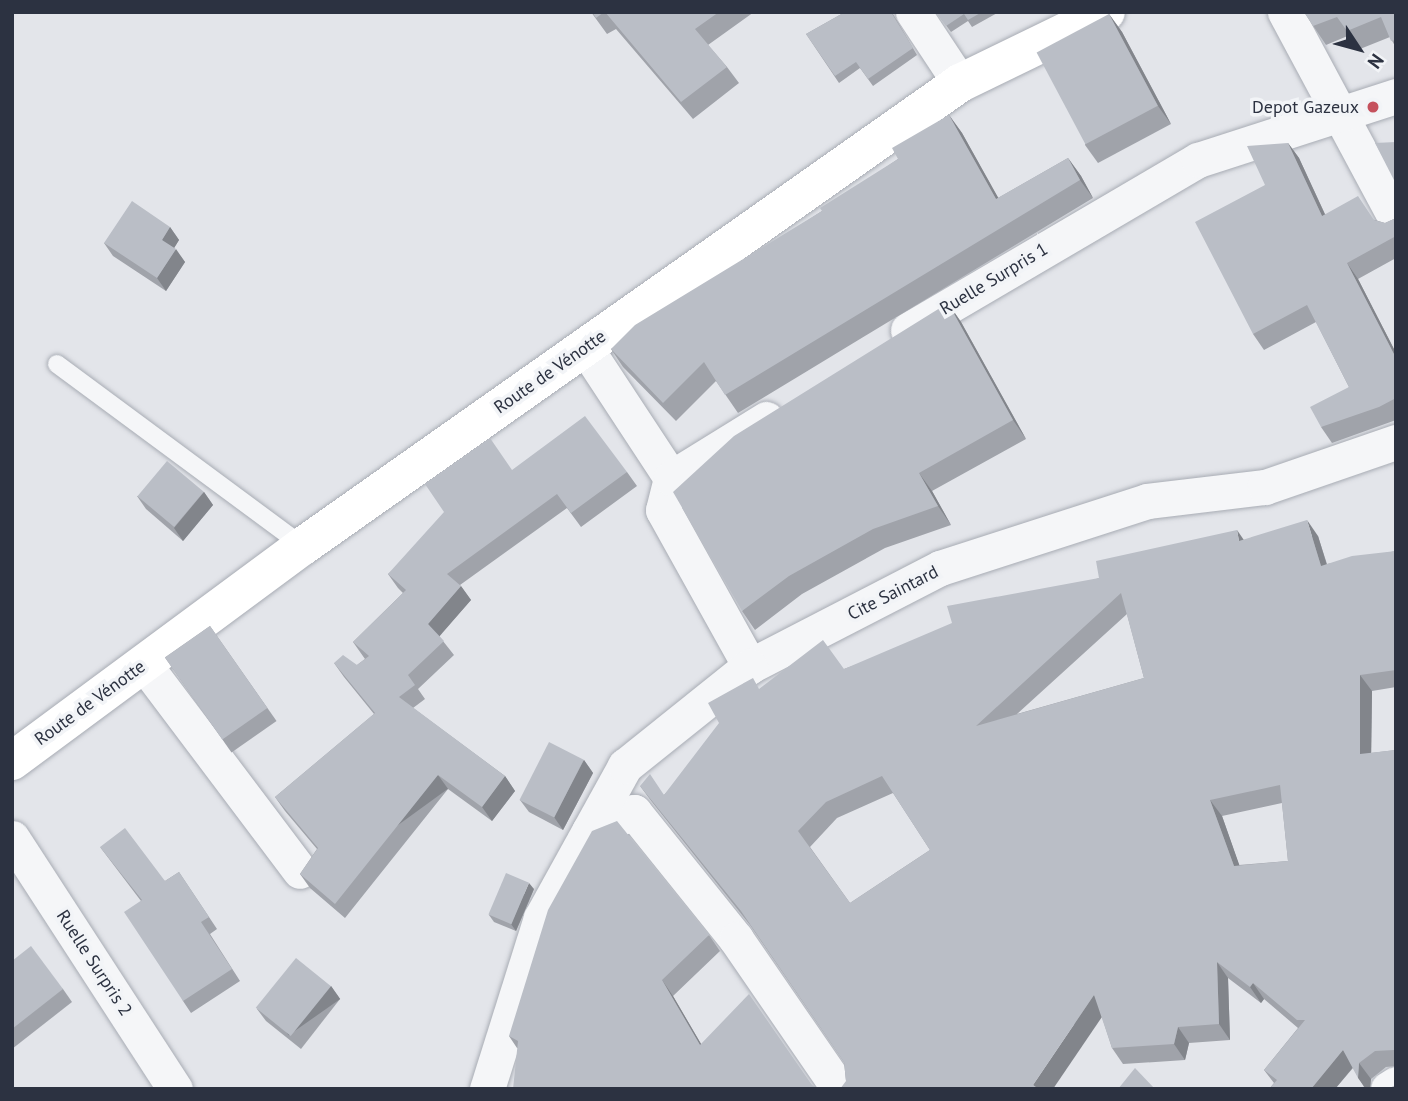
<!DOCTYPE html>
<meta charset="utf-8">
<style>
body{margin:0}
#map{position:relative;width:1408px;height:1101px;overflow:hidden;background:#e3e5ea;font-family:"PT Sans",sans-serif}
div>[style]{position:absolute}
[style*='--x']{left:calc(var(--x)*1px);top:calc(var(--y)*1px);width:calc(var(--w)*1px);rotate:calc(var(--a)*1deg)}
.roads{filter:drop-shadow(0 0 2px #a8acb4) drop-shadow(0 0 2px #a8acb4)}
.lane>*{height:18px;margin:-9px;padding:0 9px;transform-origin:9px;border-radius:9px;background:#f5f6f8}
.street>*{height:35px;margin:-17.5px;padding:0 17.5px;transform-origin:17.5px;border-radius:17.5px;background:#f5f6f8}
.secondary>*{height:38px;margin:-19px;padding:0 19px;transform-origin:19px;border-radius:19px;background:#fff}
.wall>*{inset:0;background:#a0a3aa;transform-origin:0 0}
.shaded-wall>*{inset:0;background:#82858b;transform-origin:0 0}
.building>*{inset:0;background:#babec6;transform-origin:0 0}
.dots>*{width:19px;height:19px;translate:-50% -50%;box-sizing:border-box;border:4px solid #f2f4f7;border-radius:50%}
span{translate:-50% -50%;white-space:nowrap;text-align:center;line-height:1.15;-webkit-text-stroke:7px #f2f4f7;paint-order:stroke}
.poi-label{font-size:18px;color:#2c3241}
.right{translate:-100% -50%;text-align:right}
.street-label{font-size:18px;color:#2c3241}
.frame{position:absolute;inset:0;border:14px solid #2c3241;pointer-events:none}
.north{position:absolute;left:1324px;top:14px;width:70px;height:70px;-webkit-text-stroke:5px #f2f4f7;paint-order:stroke;rotate:126deg;font-size:19px;font-weight:700;line-height:28px;text-align:center;color:#2c3241}
.north::after{content:'';display:block;margin:auto;width:24px;height:32px;background:#2c3241;clip-path:polygon(50% 0,100% 100%,50% 72%,0 100%)}
</style>
<div id="map">
<div class="roads">
<div class="lane">
<i style="--x:57;--y:364;--w:306;--a:36.5"></i>
</div>
<div class="street">
<i style="--x:913;--y:12;--w:85;--a:56.5"></i>
<i style="--x:1285;--y:12;--w:235;--a:61.8"></i>
<i style="--x:908;--y:330;--w:336;--a:-30.4"></i>
<i style="--x:1198;--y:160;--w:208;--a:-17.9"></i>
<i style="--x:585;--y:347;--w:157;--a:56.7"></i>
<i style="--x:671;--y:478;--w:33;--a:104"></i>
<i style="--x:663;--y:510;--w:179;--a:60.9"></i>
<i style="--x:750;--y:666;--w:214;--a:-27.3"></i>
<i style="--x:940;--y:568;--w:218;--a:-17.9"></i>
<i style="--x:1147;--y:501;--w:119;--a:-6.8"></i>
<i style="--x:1265;--y:487;--w:139;--a:-19"></i>
<i style="--x:671;--y:478;--w:112;--a:-31.8"></i>
<i style="--x:144;--y:664;--w:259;--a:53"></i>
<i style="--x:589;--y:831;--w:49;--a:-22.9"></i>
<i style="--x:634;--y:812;--w:163;--a:51.2"></i>
<i style="--x:736;--y:939;--w:182;--a:55.5"></i>
<i style="--x:12;--y:838;--w:299;--a:57"></i>
<i style="--x:487;--y:1089;--w:179;--a:-72.5"></i>
<i style="--x:541;--y:918;--w:174;--a:-61.1"></i>
<i style="--x:625;--y:766;--w:160;--a:-38.7"></i>
<i style="--x:1388;--y:1089;--w:9;--a:-32"></i>
</div>
<div class="secondary">
<i style="--x:12;--y:761;--w:362;--a:-36.5"></i>
<i style="--x:303;--y:546;--w:804;--a:-35.17"></i>
<i style="--x:960;--y:83;--w:162;--a:-25.9"></i>
</div>
</div>
<div class="wall">
<i style="clip-path:polygon(591px 12px,754px 12px,708px 45px,727px 67px,739px 83px,693px 119px,616px 29px,607px 34px)"></i>
<i style="clip-path:polygon(845px 12px,894px 12px,893px 14px,917px 55px,873px 86px,860px 68px,839px 83px,806px 34px)"></i>
<i style="clip-path:polygon(936px 12px,999px 12px,972px 27px,968px 21px,951px 32px)"></i>
<i style="clip-path:polygon(1304px 12px,1396px 12px,1396px 48px,1390px 37px,1360px 49px,1350px 35px,1326px 45px)"></i>
<i style="clip-path:polygon(1109px 14px,1122px 32px,1171px 124px,1098px 163px,1085px 145px)"></i>
<i style="clip-path:polygon(949px 115px,962px 133px,998px 198px,1068px 158px,1081px 176px,1093px 198px,738px 413px,716px 381px,676px 421px,623px 367px,611px 349px,822px 211px,898px 159px)"></i>
<i style="clip-path:polygon(1288px 143px,1299px 158px,1325px 214px,1375px 220px,1385px 223px,1396px 218px,1396px 258px,1358px 279px,1396px 353px,1396px 420px,1332px 443px,1321px 427px,1349px 387px,1316px 322px,1264px 350px,1253px 334px,1265px 185px)"></i>
<i style="clip-path:polygon(170px 227px,179px 240px,174px 248px,185px 262px,166px 291px,113px 256px,104px 243px)"></i>
<i style="clip-path:polygon(948px 303px,961px 322px,1026px 439px,932px 491px,951px 525px,885px 548px,802px 594px,755px 630px,742px 611px)"></i>
<i style="clip-path:polygon(512px 470px,627px 472px,637px 486px,581px 527px,567px 508px,460px 585px,471px 600px,439px 636px,454px 655px,418px 689px,425px 699px,413px 708px,505px 776px,515px 791px,492px 821px,448px 789px,345px 918px,310px 888px,300px 874px,317px 849px,285px 811px,275px 797px,374px 714px,344px 677px,334px 663px,357px 665px,365px 659px,353px 642px,403px 593px,398px 588px,388px 574px)"></i>
<i style="clip-path:polygon(204px 492px,213px 505px,183px 541px,146px 509px,137px 496px)"></i>
<i style="clip-path:polygon(evenodd,1318px 536px,1327px 564px,1396px 551px,1396px 687px,1372px 691px,1371px 753px,1396px 750px,1396px 1066px,1386px 1067px,1371px 1079px,1370px 1089px,1364px 1089px,1364px 1087px,1353px 1068px,1335px 1089px,1269px 1089px,1274px 1083px,1264px 1070px,1298px 1028px,1264px 999px,1261px 1003px,1228px 978px,1230px 1040px,1189px 1043px,1185px 1060px,1123px 1064px,1112px 1048px,1102px 1017px,846px 1081px,844px 1062px,750px 925px,652px 802px,640px 786px,664px 795px,761px 688px,844px 669px,1099px 578px,1243px 540px,1318px 536px,1127px 614px,1144px 678px,1017px 714px,1127px 614px,1318px 536px,893px 793px,930px 850px,850px 903px,810px 847px,837px 818px,893px 793px,1318px 536px,1282px 803px,1288px 861px,1239px 865px,1222px 816px,1282px 803px)"></i>
<i style="left:210px;top:626px;width:116px;height:55px;rotate:55deg"></i>
<i style="clip-path:polygon(584px 760px,593px 773px,563px 830px,529px 812px,520px 800px)"></i>
<i style="clip-path:polygon(100px 847px,165px 881px,179px 872px,217px 929px,210px 934px,240px 981px,191px 1013px,183px 1001px,141px 901px)"></i>
<i style="clip-path:polygon(534px 889px,516px 931px,494px 922px,489px 915px)"></i>
<i style="clip-path:polygon(709px 935px,720px 951px,673px 996px,701px 1044px,812px 1085px,517px 1048px,509px 1036px)"></i>
<i style="clip-path:polygon(12px 961px,63px 989px,72px 1002px,12px 1049px)"></i>
<i style="clip-path:polygon(331px 986px,340px 999px,301px 1049px,266px 1021px,257px 1009px)"></i>
</div>
<div class="shaded-wall">
<i style="clip-path:polygon(1109px 14px,1122px 32px,1171px 124px,1158px 106px)"></i>
<i style="clip-path:polygon(949px 115px,962px 133px,1009px 217px,996px 199px)"></i>
<i style="clip-path:polygon(1288px 143px,1299px 158px,1333px 232px,1322px 216px)"></i>
<i style="clip-path:polygon(1068px 158px,1081px 176px,1093px 198px,1080px 180px)"></i>
<i style="clip-path:polygon(170px 227px,179px 240px,171px 253px,162px 240px)"></i>
<i style="clip-path:polygon(176px 249px,185px 262px,166px 291px,157px 278px)"></i>
<i style="clip-path:polygon(1347px 263px,1358px 279px,1396px 353px,1396px 358px)"></i>
<i style="clip-path:polygon(948px 303px,961px 322px,1026px 439px,1013px 420px)"></i>
<i style="clip-path:polygon(919px 473px,932px 491px,951px 525px,938px 506px)"></i>
<i style="clip-path:polygon(204px 492px,213px 505px,183px 541px,174px 528px)"></i>
<i style="clip-path:polygon(1307px 520px,1318px 536px,1332px 582px,1321px 566px)"></i>
<i style="clip-path:polygon(1237px 530px,1248px 546px,1239px 541px)"></i>
<i style="clip-path:polygon(461px 586px,471px 600px,438px 638px,428px 624px)"></i>
<i style="clip-path:polygon(1360px 675px,1372px 691px,1371px 770px,1360px 754px)"></i>
<i style="clip-path:polygon(584px 760px,593px 773px,563px 830px,554px 817px)"></i>
<i style="left:438px;top:775px;width:17px;height:165px;rotate:54deg"></i>
<i style="clip-path:polygon(505px 776px,515px 791px,492px 821px,482px 807px)"></i>
<i style="clip-path:polygon(1210px 800px,1222px 816px,1245px 881px,1234px 866px)"></i>
<i style="clip-path:polygon(529px 883px,534px 889px,516px 931px,511px 924px)"></i>
<i style="clip-path:polygon(1217px 962px,1228px 978px,1230px 1040px,1219px 1024px)"></i>
<i style="clip-path:polygon(662px 980px,673px 996px,711px 1061px,700px 1045px)"></i>
<i style="clip-path:polygon(1253px 983px,1264px 999px,1261px 1003px,1250px 987px)"></i>
<i style="left:331px;top:986px;width:16px;height:63px;rotate:55deg"></i>
<i style="clip-path:polygon(1094px 995px,1106px 1011px,1053px 1089px,1036px 1089px,1033px 1085px)"></i>
<i style="clip-path:polygon(1178px 1027px,1189px 1043px,1185px 1060px,1174px 1044px)"></i>
<i style="clip-path:polygon(1343px 1050px,1354px 1066px,1335px 1089px,1311px 1089px)"></i>
<i style="clip-path:polygon(1359px 1063px,1371px 1079px,1370px 1089px,1366px 1089px,1358px 1078px)"></i>
</div>
<div class="building">
<i style="clip-path:polygon(592px 12px,604px 12px,596px 18px)"></i>
<i style="clip-path:polygon(605px 12px,719px 12px,695px 29px,727px 67px,681px 102px)"></i>
<i style="clip-path:polygon(845px 12px,891px 12px,913px 48px,868px 79px,856px 62px,835px 76px,806px 34px)"></i>
<i style="clip-path:polygon(936px 12px,982px 12px,968px 20px,964px 14px,946px 26px)"></i>
<i style="clip-path:polygon(1304px 12px,1396px 12px,1396px 40px,1391px 41px,1381px 17px,1347px 31px,1337px 17px,1313px 26px)"></i>
<i style="left:1109px;top:14px;width:104px;height:82px;rotate:62deg"></i>
<i style="clip-path:polygon(949px 115px,996px 199px,1068px 158px,1080px 180px,725px 395px,704px 362px,663px 403px,611px 349px,635px 325px,822px 211px,820px 208px,898px 159px,892px 148px)"></i>
<i style="clip-path:polygon(1396px 142px,1396px 184px,1375px 143px)"></i>
<i style="clip-path:polygon(1288px 143px,1322px 216px,1358px 196px,1374px 220px,1385px 223px,1396px 218px,1396px 236px,1347px 263px,1396px 358px,1396px 398px,1379px 407px,1321px 427px,1310px 407px,1349px 387px,1307px 305px,1253px 334px,1195px 222px,1265px 185px,1247px 146px)"></i>
<i style="clip-path:polygon(132px 201px,170px 227px,162px 240px,176px 249px,157px 278px,104px 243px)"></i>
<i style="clip-path:polygon(948px 303px,1013px 420px,919px 473px,938px 506px,873px 529px,789px 576px,742px 611px,673px 492px,734px 436px)"></i>
<i style="clip-path:polygon(585px 416px,627px 472px,571px 513px,557px 494px,447px 574px,461px 586px,428px 624px,444px 641px,408px 675px,415px 685px,399px 697px,505px 776px,482px 807px,438px 775px,335px 904px,300px 874px,318px 848px,275px 797px,375px 713px,334px 663px,343px 655px,357px 665px,369px 656px,353px 642px,406px 590px,388px 574px,444px 512px,425px 484px,490px 438px,512px 470px)"></i>
<i style="left:167px;top:461px;width:48px;height:46px;rotate:40deg"></i>
<i style="clip-path:polygon(evenodd,1307px 520px,1321px 566px,1352px 556px,1396px 551px,1396px 670px,1360px 675px,1360px 754px,1396px 750px,1396px 1052px,1394px 1050px,1375px 1051px,1359px 1063px,1358px 1078px,1343px 1050px,1311px 1089px,1269px 1089px,1277px 1080px,1264px 1070px,1305px 1020px,1297px 1020px,1253px 983px,1250px 987px,1217px 962px,1219px 1024px,1178px 1027px,1174px 1044px,1112px 1048px,1094px 995px,1033px 1085px,1039px 1089px,840px 1089px,846px 1081px,844px 1062px,741px 911px,640px 786px,650px 774px,664px 795px,719px 723px,708px 703px,753px 678px,759px 689px,823px 640px,844px 669px,952px 623px,947px 606px,1099px 578px,1096px 561px,1237px 530px,1239px 541px,1307px 520px,1121px 593px,1144px 678px,976px 726px,1121px 593px,1307px 520px,882px 776px,930px 850px,850px 903px,798px 831px,826px 802px,882px 776px,1307px 520px,1280px 785px,1288px 861px,1234px 866px,1210px 800px,1280px 785px)"></i>
<i style="left:210px;top:626px;width:100px;height:55px;rotate:55deg"></i>
<i style="left:549px;top:742px;width:39px;height:65px;rotate:27deg"></i>
<i style="clip-path:polygon(617px 821px,709px 935px,662px 980px,700px 1045px,749px 994px,812px 1085px,820px 1089px,513px 1089px,518px 1041px,509px 1036px,548px 910px,592px 831px)"></i>
<i style="clip-path:polygon(125px 828px,165px 881px,179px 872px,209px 917px,201px 922px,232px 969px,183px 1001px,124px 912px,142px 900px,100px 847px)"></i>
<i style="left:506px;top:873px;width:25px;height:45px;rotate:23deg"></i>
<i style="clip-path:polygon(31px 946px,63px 989px,12px 1029px,12px 961px)"></i>
<i style="left:296px;top:958px;width:45px;height:64px;rotate:39deg"></i>
<i style="clip-path:polygon(1135px 1068px,1155px 1089px,1118px 1089px)"></i>
<i style="clip-path:polygon(1396px 1085px,1396px 1089px,1387px 1089px)"></i>
</div>
<div class="dots">
<i style="left:1373px;top:107px;background:#c5515d"></i>
</div>
<div class="poi-label">
<span class="right" style="left:1359px;top:107px">Depot Gazeux</span>
</div>
<div class="street-label">
<span style="left:994px;top:279px;rotate:-31deg">Ruelle Surpris 1</span>
<span style="left:550px;top:372px;rotate:-35deg">Route de Vénotte</span>
<span style="left:893px;top:593px;rotate:-27deg">Cite Saintard</span>
<span style="left:90px;top:703px;rotate:-36deg">Route de Vénotte</span>
<span style="left:94px;top:963px;rotate:57deg">Ruelle Surpris 2</span>
</div>
<div class="frame"></div>
<div class="north">N</div>
</div>
